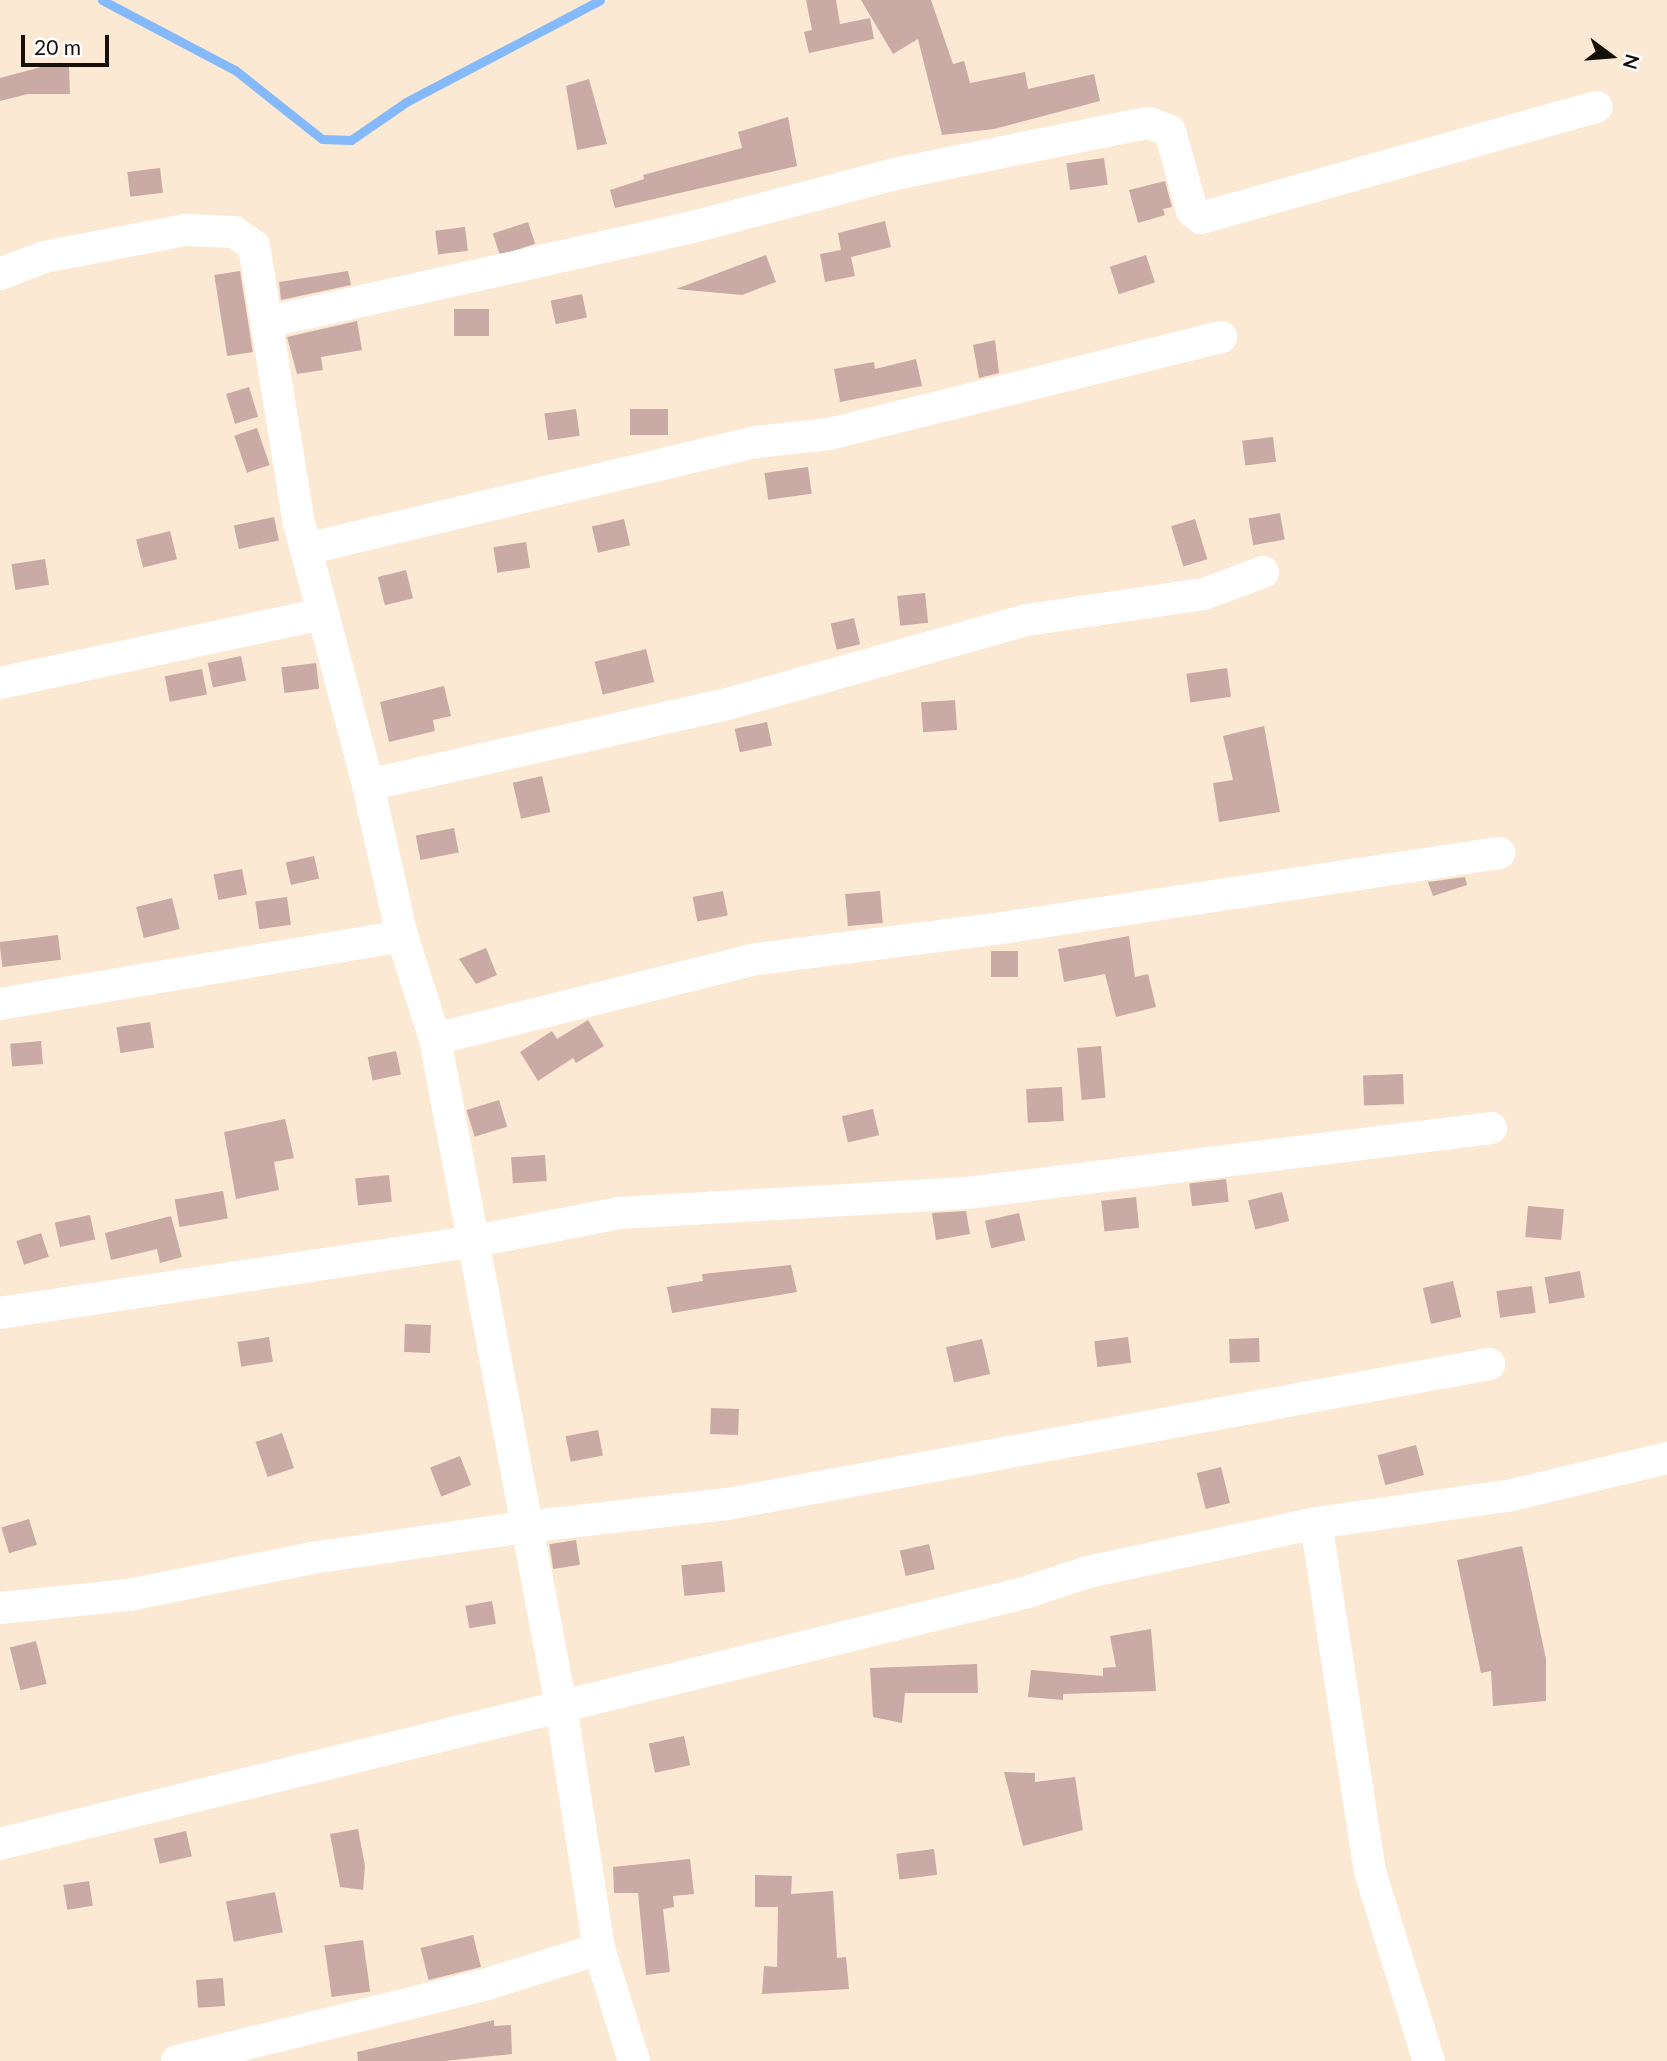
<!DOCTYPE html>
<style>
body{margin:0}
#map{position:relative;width:1667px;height:2061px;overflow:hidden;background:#fce9d3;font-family:Lato,sans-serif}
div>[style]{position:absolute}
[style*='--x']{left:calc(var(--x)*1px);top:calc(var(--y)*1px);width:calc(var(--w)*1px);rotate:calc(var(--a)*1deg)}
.stream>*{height:9px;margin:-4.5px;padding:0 4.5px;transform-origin:4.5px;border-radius:4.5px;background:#84b9fc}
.building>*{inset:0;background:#c9aaa5;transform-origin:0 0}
.street>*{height:32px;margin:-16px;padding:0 16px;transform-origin:16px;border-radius:16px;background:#fff}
span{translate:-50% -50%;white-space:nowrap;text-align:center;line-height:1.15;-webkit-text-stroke:7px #fff;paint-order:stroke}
.north{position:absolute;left:1576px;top:21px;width:70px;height:70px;-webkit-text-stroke:5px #fff;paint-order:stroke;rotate:106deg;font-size:19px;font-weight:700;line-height:28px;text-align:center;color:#171008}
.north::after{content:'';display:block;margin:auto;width:24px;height:32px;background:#171008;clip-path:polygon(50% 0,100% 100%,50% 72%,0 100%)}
.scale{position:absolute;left:21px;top:35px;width:88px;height:32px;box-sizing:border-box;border:4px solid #171008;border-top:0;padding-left:9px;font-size:21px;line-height:24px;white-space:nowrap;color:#171008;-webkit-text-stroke:5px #fff;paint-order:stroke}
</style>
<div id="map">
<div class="stream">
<i style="--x:102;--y:0;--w:150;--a:27.8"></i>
<i style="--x:235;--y:70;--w:111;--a:38.4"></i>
<i style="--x:322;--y:139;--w:29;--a:2"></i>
<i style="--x:351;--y:140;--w:67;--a:-34.6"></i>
<i style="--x:406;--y:102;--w:219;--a:-27.7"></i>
</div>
<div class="building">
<i style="clip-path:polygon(806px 0,836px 0,840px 24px,870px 18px,874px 39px,809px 53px,804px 32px,812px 30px)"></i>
<i style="clip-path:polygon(861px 0,931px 0,953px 64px,964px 61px,970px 83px,1025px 72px,1028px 89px,1094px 74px,1100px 101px,994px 129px,942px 135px,918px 39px,893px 54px)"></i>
<i style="clip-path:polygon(41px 67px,69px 67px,70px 94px,28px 94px,0 101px,0 78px)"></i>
<i style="clip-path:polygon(589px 79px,607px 144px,577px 150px,566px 86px)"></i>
<i style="clip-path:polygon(788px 117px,797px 166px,615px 208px,610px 190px,644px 179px,643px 175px,742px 148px,738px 132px)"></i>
<i style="left:1104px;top:158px;width:27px;height:38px;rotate:82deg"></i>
<i style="left:160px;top:168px;width:25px;height:33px;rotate:83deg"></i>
<i style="clip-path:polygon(1165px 181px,1172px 207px,1163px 209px,1165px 215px,1138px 223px,1129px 190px)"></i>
<i style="clip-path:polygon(885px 221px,891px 247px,851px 257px,855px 276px,825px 282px,820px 254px,841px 250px,838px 233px)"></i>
<i style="left:528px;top:222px;width:23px;height:37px;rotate:72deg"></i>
<i style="left:465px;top:227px;width:24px;height:30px;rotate:83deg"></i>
<i style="clip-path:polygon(766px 255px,776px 282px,742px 295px,676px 289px)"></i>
<i style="left:1146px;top:255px;width:29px;height:38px;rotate:72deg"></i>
<i style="left:240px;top:271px;width:82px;height:26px;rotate:81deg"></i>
<i style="clip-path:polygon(348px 271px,351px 285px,281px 300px,279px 282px)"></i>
<i style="left:582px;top:294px;width:24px;height:32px;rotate:78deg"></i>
<i style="left:454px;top:309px;width:35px;height:27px"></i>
<i style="clip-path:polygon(357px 321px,362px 350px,321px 357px,323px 370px,297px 374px,287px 337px)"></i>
<i style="clip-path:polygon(995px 340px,999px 373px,979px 378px,973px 345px)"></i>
<i style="clip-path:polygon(916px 359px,922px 386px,840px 402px,834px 369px,874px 362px,875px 369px)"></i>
<i style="left:249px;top:387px;width:31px;height:24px;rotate:73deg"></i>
<i style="left:576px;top:409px;width:27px;height:32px;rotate:82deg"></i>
<i style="left:630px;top:409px;width:38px;height:26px"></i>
<i style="left:257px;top:428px;width:39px;height:24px;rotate:71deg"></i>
<i style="left:1273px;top:437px;width:25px;height:31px;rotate:83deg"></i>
<i style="left:808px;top:467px;width:27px;height:44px;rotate:82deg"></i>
<i style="left:1280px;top:513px;width:27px;height:32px;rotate:80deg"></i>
<i style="left:274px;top:517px;width:24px;height:41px;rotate:78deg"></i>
<i style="left:624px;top:519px;width:27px;height:33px;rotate:77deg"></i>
<i style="left:1195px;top:519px;width:42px;height:25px;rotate:73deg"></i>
<i style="left:170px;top:531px;width:29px;height:35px;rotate:76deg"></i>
<i style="left:526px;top:542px;width:26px;height:33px;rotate:81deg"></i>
<i style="left:45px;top:559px;width:26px;height:34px;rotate:81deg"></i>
<i style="left:406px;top:570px;width:29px;height:29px;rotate:76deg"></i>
<i style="left:925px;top:593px;width:30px;height:28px;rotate:84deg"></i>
<i style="left:854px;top:618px;width:27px;height:24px;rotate:77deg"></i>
<i style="left:646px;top:649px;width:34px;height:53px;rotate:76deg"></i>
<i style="left:241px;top:656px;width:25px;height:34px;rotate:78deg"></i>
<i style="left:316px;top:663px;width:26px;height:35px;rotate:83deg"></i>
<i style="left:1227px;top:668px;width:29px;height:41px;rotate:82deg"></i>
<i style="left:202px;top:669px;width:26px;height:38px;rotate:79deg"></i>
<i style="clip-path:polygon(444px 686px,451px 716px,433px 720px,435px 731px,389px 742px,380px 702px)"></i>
<i style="left:955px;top:700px;width:30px;height:34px;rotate:86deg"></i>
<i style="left:767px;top:722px;width:24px;height:33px;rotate:78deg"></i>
<i style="clip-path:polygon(1264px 726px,1280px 812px,1219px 822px,1213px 783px,1233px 780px,1223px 736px)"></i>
<i style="left:542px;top:776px;width:37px;height:30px;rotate:77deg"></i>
<i style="left:454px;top:828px;width:25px;height:39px;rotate:79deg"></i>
<i style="left:314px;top:856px;width:23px;height:29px;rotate:77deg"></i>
<i style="left:242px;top:869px;width:26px;height:29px;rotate:79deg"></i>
<i style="clip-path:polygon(1465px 877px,1467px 885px,1433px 896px,1428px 882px)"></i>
<i style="left:723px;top:891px;width:25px;height:31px;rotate:79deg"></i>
<i style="left:880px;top:891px;width:32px;height:35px;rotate:85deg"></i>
<i style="left:287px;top:897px;width:28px;height:32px;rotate:82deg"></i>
<i style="left:172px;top:898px;width:32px;height:37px;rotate:76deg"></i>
<i style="left:58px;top:935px;width:25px;height:59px;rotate:83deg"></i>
<i style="clip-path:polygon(1129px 936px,1135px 977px,1148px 974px,1156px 1007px,1116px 1017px,1105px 974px,1064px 982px,1058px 949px)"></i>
<i style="clip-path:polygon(486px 948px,497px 975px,476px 984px,459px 959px)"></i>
<i style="left:991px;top:951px;width:27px;height:26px"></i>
<i style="clip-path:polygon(588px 1020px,604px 1046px,576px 1063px,573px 1058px,538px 1081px,520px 1052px,552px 1031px,557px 1039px)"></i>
<i style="left:150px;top:1022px;width:26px;height:34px;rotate:81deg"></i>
<i style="left:41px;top:1041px;width:23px;height:31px;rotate:85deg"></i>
<i style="left:1101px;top:1046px;width:52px;height:24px;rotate:85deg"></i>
<i style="left:396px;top:1051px;width:24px;height:29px;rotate:78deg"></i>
<i style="left:1403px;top:1074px;width:30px;height:40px;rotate:88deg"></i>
<i style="left:1062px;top:1087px;width:34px;height:36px;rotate:87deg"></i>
<i style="left:499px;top:1100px;width:28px;height:34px;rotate:73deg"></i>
<i style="left:873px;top:1109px;width:27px;height:32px;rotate:77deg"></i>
<i style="clip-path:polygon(285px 1119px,294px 1158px,274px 1162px,279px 1190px,236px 1199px,224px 1132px)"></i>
<i style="left:545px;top:1155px;width:26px;height:34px;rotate:86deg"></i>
<i style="left:389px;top:1175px;width:27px;height:34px;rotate:84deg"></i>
<i style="left:1226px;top:1179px;width:23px;height:37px;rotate:83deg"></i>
<i style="left:223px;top:1191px;width:28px;height:49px;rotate:80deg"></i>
<i style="left:1282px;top:1192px;width:30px;height:35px;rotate:76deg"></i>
<i style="left:1136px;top:1197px;width:31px;height:35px;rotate:84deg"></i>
<i style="left:1528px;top:1206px;width:36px;height:31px;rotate:5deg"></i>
<i style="clip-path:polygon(966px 1211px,970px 1234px,936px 1240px,932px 1213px)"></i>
<i style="left:1019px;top:1213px;width:28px;height:35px;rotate:77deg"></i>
<i style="left:90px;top:1215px;width:25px;height:36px;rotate:78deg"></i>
<i style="clip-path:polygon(171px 1216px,182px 1257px,160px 1263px,157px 1249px,111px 1260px,105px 1233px)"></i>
<i style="left:41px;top:1233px;width:25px;height:26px;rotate:72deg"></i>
<i style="clip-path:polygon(791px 1265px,797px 1292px,672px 1313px,667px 1287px,703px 1281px,702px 1274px)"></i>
<i style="left:1580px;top:1271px;width:27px;height:36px;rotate:80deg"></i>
<i style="left:1453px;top:1281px;width:37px;height:31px;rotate:77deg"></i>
<i style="left:1532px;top:1286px;width:27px;height:36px;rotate:82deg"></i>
<i style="left:405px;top:1324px;width:26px;height:28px;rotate:2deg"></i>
<i style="left:269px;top:1337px;width:25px;height:32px;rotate:81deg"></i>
<i style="left:1128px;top:1337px;width:26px;height:34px;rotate:83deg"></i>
<i style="left:1259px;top:1338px;width:24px;height:30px;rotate:88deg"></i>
<i style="left:982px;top:1339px;width:36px;height:37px;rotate:77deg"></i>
<i style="left:711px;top:1408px;width:28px;height:26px;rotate:2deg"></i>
<i style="left:598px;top:1430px;width:26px;height:33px;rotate:79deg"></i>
<i style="left:282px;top:1433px;width:37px;height:28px;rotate:71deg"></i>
<i style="left:1416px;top:1445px;width:31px;height:40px;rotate:75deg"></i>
<i style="left:460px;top:1456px;width:31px;height:32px;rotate:69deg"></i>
<i style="left:1221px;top:1467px;width:37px;height:25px;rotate:76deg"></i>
<i style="left:29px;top:1519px;width:27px;height:29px;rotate:73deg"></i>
<i style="left:576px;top:1540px;width:25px;height:27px;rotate:81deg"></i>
<i style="left:929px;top:1544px;width:26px;height:30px;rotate:77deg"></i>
<i style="clip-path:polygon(1522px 1546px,1546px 1659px,1546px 1701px,1493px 1706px,1491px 1671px,1481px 1673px,1457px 1560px)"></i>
<i style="left:722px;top:1561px;width:31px;height:41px;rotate:84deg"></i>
<i style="left:492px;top:1601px;width:23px;height:27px;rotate:80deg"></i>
<i style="clip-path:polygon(1151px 1629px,1156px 1691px,1063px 1694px,1063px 1700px,1028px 1697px,1031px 1670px,1103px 1676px,1103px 1668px,1116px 1667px,1110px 1636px)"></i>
<i style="left:36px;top:1641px;width:44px;height:27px;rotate:76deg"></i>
<i style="clip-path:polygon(977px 1664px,978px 1693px,905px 1693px,902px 1723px,873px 1717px,870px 1668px)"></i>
<i style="left:684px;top:1736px;width:30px;height:36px;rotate:78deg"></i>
<i style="clip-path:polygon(1004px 1772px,1035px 1773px,1035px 1782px,1075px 1777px,1083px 1830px,1023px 1846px)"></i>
<i style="clip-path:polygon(358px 1829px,365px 1866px,363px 1890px,340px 1887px,330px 1834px)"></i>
<i style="left:186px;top:1831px;width:26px;height:33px;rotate:77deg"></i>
<i style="left:934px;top:1849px;width:26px;height:38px;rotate:83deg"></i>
<i style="clip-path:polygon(690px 1859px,694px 1894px,673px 1896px,674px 1907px,663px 1909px,670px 1972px,646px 1975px,638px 1893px,614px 1893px,613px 1867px)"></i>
<i style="clip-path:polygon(755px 1875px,792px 1876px,791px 1894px,833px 1891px,837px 1958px,846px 1957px,849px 1989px,762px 1994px,764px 1966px,777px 1967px,778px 1907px,755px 1907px)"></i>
<i style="left:89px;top:1881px;width:25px;height:26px;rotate:81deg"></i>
<i style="left:275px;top:1892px;width:41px;height:50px;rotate:79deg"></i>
<i style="left:473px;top:1935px;width:33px;height:54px;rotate:76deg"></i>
<i style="left:363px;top:1940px;width:52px;height:39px;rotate:82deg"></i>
<i style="left:223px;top:1978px;width:28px;height:27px;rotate:86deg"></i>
<i style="clip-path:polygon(494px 2020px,494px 2026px,511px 2025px,512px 2054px,444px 2061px,358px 2061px,357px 2052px)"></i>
</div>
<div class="street">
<i style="--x:0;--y:274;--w:47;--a:-21.1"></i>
<i style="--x:44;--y:257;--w:144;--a:-10.8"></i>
<i style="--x:185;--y:230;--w:49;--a:2.3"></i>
<i style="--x:234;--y:232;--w:24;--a:35"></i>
<i style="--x:254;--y:246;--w:281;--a:80.8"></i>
<i style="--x:299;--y:523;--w:271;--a:75.2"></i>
<i style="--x:368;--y:785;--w:155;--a:77.3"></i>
<i style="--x:402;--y:936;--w:108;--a:72.2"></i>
<i style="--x:435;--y:1039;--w:679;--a:79.3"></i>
<i style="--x:561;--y:1706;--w:246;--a:81.1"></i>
<i style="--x:599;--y:1949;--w:117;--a:72.6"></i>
<i style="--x:268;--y:322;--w:431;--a:-12.6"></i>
<i style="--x:689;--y:228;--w:213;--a:-14.7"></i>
<i style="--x:895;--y:174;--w:236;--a:-11.5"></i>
<i style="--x:1126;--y:127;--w:23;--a:-10"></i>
<i style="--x:1149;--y:123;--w:22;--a:21"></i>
<i style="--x:1170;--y:131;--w:83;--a:74.6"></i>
<i style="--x:1192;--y:211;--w:11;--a:38"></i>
<i style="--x:1201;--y:218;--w:411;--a:-15.7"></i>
<i style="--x:306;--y:549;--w:463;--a:-13.4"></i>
<i style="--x:756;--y:442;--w:73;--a:-6.3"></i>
<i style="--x:829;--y:434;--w:404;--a:-13.9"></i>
<i style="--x:0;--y:683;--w:329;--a:-12.1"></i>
<i style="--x:368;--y:785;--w:372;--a:-12.7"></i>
<i style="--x:731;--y:703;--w:307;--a:-15.7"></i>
<i style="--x:1027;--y:620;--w:179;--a:-8.4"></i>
<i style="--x:1204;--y:594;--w:63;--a:-20.4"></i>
<i style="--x:0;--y:1004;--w:408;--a:-9.6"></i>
<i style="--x:435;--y:1039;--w:332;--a:-14"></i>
<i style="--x:757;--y:959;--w:240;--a:-7.2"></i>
<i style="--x:995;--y:929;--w:510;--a:-8.58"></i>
<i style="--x:0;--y:1313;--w:475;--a:-8.6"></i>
<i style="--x:470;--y:1242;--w:152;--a:-11"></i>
<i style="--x:619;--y:1213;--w:349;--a:-3.3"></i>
<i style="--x:967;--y:1193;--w:528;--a:-7.07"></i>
<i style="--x:1316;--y:1523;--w:353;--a:81.2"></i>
<i style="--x:1370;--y:1872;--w:198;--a:72.7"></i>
<i style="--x:0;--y:1608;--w:130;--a:-5.8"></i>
<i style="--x:129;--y:1595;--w:187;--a:-11.4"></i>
<i style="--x:312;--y:1558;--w:215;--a:-8.3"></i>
<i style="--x:525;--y:1527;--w:203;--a:-6.5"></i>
<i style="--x:727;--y:1504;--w:775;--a:-10.41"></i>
<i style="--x:0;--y:1844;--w:1054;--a:-13.77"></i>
<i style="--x:1024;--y:1593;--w:67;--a:-18.2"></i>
<i style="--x:1088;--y:1572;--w:233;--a:-12.1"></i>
<i style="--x:1316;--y:1523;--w:198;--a:-8.1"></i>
<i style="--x:1512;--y:1495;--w:159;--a:-13.4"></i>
<i style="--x:177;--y:2061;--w:316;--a:-13.9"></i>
<i style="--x:484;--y:1985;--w:121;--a:-17.4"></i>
</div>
<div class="north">N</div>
<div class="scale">20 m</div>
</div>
